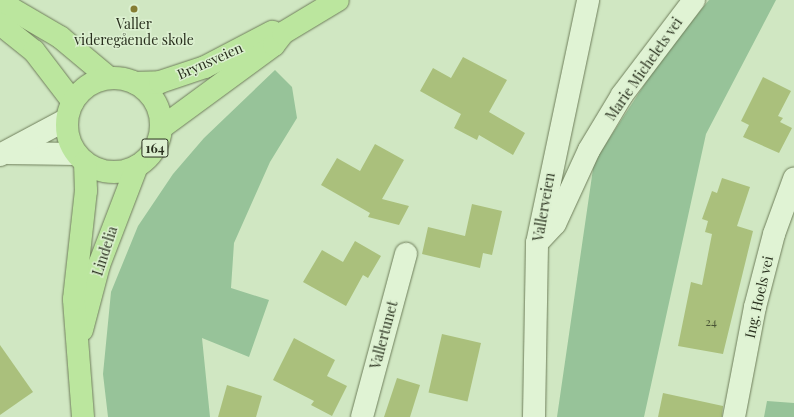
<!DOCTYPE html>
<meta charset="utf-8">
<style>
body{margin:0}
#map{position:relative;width:794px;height:417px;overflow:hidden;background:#d0e7c2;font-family:"Playfair Display",serif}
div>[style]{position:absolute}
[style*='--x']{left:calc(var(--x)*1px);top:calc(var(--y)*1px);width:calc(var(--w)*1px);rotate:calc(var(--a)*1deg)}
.green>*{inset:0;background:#97c399}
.building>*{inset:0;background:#aac07c;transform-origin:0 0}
.roads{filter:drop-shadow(0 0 1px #6f7e5b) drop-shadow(0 0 1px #6f7e5b)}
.minor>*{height:22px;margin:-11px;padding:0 11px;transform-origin:11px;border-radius:11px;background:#e0f3d4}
.major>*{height:22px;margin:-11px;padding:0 11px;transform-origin:11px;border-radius:11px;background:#bbe69e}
.major>.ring{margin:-11px;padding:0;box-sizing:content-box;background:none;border:22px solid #bbe69e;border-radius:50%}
.dots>*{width:11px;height:11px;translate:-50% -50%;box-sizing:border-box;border:2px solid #dcf0d0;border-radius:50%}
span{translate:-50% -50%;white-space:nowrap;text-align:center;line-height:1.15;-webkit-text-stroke:3px #dcf0d0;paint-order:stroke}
.number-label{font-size:12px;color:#495436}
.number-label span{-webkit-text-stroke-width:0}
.shield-label span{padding:1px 3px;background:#dcf0d0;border:1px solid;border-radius:3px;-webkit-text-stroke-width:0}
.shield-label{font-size:13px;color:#29301e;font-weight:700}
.poi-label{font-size:14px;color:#29301e}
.street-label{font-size:14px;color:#29301e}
</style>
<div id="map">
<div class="green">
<i style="clip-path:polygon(709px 0,776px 0,706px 134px,644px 417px,557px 417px,594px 162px,661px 59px)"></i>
<i style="clip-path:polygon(275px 70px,292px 87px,297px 118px,270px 162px,234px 243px,231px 288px,269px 300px,249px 357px,202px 338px,210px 417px,108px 417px,103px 374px,111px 292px,138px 226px,173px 174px,204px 138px)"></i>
<i style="clip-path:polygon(767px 401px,794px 403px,794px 417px,764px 417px)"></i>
</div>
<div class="building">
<i style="clip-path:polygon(463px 57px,507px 80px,489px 112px,525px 133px,513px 155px,479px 135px,477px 140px,454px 128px,461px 114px,420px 91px,433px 68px,451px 78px)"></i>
<i style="clip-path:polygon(763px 77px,791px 91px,778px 116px,783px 118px,780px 122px,792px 128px,779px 153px,743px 137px,749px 125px,741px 121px)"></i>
<i style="clip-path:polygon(375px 144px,404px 160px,382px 199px,409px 206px,399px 225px,368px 217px,370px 213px,321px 185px,337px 158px,360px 171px)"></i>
<i style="clip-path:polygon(722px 178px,750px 187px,737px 226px,753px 231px,723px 354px,678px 346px,691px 282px,702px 285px,712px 234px,705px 232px,708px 221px,702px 219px,712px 191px,717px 193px)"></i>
<i style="clip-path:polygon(472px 204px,502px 211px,492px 255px,483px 253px,480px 268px,422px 254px,428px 227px,465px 236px)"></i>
<i style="clip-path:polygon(355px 241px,381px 256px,368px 278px,363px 275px,346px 306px,303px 282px,322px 250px,343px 262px)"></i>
<i style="left:442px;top:334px;width:40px;height:60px;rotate:13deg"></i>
<i style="clip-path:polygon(294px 338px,335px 360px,327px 376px,347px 386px,332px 416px,311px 405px,314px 401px,273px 380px)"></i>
<i style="clip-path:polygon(0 345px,33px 392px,0 415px)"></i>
<i style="clip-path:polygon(397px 378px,420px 385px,410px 417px,384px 417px)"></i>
<i style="clip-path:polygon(227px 385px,262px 396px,256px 417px,218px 417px)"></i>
<i style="clip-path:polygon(663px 393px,723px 406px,722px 417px,658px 417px)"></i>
</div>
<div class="roads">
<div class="minor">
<i style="--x:8;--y:153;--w:68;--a:0.8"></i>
<i style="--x:0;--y:155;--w:76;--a:-28.2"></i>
<i style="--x:537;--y:243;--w:26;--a:-47"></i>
<i style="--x:555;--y:224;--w:81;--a:-65.3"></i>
<i style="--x:589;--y:150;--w:64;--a:-59"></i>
<i style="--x:622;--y:95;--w:119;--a:-52.8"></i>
<i style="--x:362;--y:417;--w:169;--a:-74.9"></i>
<i style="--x:534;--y:417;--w:174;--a:-89"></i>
<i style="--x:537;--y:243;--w:248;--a:-78.1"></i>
<i style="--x:734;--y:417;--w:112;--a:-79.2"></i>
<i style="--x:755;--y:307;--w:75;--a:-75.4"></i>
<i style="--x:774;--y:234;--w:59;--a:-70"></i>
</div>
<div class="major">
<i style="--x:0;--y:7;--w:12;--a:9"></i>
<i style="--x:12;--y:9;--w:56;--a:30.3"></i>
<i style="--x:60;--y:37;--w:64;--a:39.9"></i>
<i style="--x:0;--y:24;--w:43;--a:38.5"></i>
<i style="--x:34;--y:51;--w:64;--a:52.6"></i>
<i class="ring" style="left:67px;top:78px;width:72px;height:72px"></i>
<i style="--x:135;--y:83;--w:25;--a:-2"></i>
<i style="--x:160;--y:82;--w:47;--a:-18.4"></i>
<i style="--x:205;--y:67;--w:76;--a:-27.6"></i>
<i style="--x:161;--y:128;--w:140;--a:-36.3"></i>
<i style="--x:274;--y:45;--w:15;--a:-53"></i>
<i style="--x:283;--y:33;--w:64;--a:-31"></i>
<i style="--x:82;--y:330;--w:67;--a:-75.3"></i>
<i style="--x:99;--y:265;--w:106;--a:-69"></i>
<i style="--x:83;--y:417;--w:118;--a:-94.4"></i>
<i style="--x:74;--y:299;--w:109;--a:-83.7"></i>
<i style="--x:86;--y:191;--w:29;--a:-92"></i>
</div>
</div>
<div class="dots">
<i style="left:134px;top:9px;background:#857d33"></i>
</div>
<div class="number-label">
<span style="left:711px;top:322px">24</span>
</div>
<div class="shield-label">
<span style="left:155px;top:148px">164</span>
</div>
<div class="poi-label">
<span style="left:134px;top:32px">Valler<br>videregående skole</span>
</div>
<div class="street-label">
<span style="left:210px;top:61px;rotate:-24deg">Brynsveien</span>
<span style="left:644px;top:69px;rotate:-55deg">Marie Michelets vei</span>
<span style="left:544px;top:207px;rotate:-80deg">Vallerveien</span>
<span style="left:105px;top:251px;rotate:-72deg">Lindelia</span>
<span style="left:759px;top:297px;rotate:-77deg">Ing. Hoels vei</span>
<span style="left:384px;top:335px;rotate:-75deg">Vallertunet</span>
</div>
</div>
